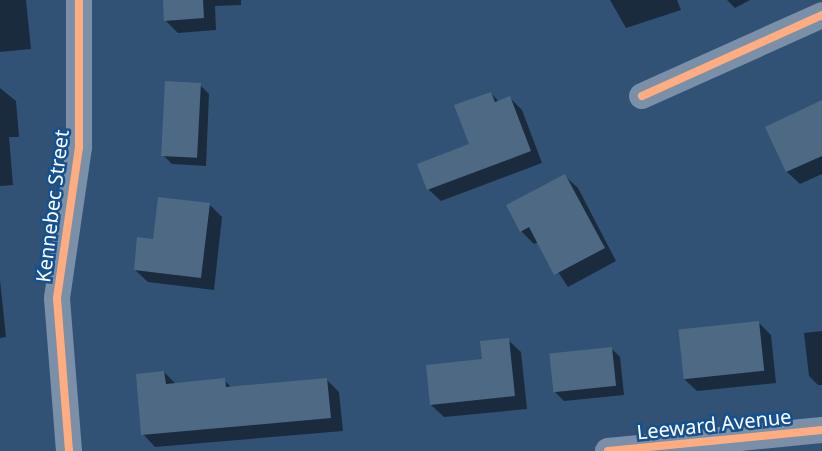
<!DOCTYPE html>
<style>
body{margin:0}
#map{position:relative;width:822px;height:451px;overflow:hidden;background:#315275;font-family:"Noto Sans",sans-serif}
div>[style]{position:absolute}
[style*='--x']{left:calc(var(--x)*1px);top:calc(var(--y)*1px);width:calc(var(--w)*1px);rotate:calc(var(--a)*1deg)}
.shadow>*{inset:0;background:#0007}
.building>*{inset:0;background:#4e6984;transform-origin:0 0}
.street>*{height:26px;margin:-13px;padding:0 13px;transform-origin:13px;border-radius:13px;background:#7990a8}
.cycleway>*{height:8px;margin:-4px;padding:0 4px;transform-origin:4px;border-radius:4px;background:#ffac80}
span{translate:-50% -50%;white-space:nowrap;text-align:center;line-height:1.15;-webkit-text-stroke:5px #155191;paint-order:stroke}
.street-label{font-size:20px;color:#fff}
</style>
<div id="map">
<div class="shadow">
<i style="clip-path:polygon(0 0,26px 0,31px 49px,0 52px)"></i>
<i style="clip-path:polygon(164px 0,241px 0,241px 5px,215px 6px,216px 30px,178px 33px,165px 20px)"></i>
<i style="clip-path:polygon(610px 0,677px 0,681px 10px,626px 28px)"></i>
<i style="clip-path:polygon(727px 0,750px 0,735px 8px)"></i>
<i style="clip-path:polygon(200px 85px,209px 94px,206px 166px,172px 164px,163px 155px)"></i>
<i style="clip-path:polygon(0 88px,16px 101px,19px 137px,9px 137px,13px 185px,0 186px)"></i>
<i style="clip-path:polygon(491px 93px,499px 102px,510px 98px,522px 110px,542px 163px,441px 201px,428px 189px,471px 145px)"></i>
<i style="clip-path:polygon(822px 102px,822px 174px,800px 184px,787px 172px,767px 128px)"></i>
<i style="clip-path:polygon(565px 176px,578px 188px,616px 261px,568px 287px,538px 242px,534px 244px,521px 231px)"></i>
<i style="clip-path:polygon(209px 204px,222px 217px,214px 290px,148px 282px,135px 270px,154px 241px)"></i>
<i style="clip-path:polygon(0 280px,6px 337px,0 338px)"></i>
<i style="clip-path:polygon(758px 322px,771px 335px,776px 383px,697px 391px,684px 379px)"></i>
<i style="clip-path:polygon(822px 331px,822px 385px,818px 385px,809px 376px,804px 333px)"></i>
<i style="clip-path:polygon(508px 340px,521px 352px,527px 409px,444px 417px,431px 405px)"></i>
<i style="clip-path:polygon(611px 348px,620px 357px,624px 395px,564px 401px,555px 392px)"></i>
<i style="clip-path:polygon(164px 372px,176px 384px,224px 380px,232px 388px,327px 380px,339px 392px,343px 431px,155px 447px,143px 434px)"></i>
</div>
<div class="building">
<i style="clip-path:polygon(163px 0,203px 0,204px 18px,164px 21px)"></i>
<i style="left:165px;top:81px;width:36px;height:75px;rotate:3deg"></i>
<i style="clip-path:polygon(491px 92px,495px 102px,510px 96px,531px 151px,427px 190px,417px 164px,469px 144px,454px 105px)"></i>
<i style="clip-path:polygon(822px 100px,822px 156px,786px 172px,765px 127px)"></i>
<i style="clip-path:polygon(565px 174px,605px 248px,554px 275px,529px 227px,520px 232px,506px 205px)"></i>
<i style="clip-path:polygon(158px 197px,210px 203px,201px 278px,134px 270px,137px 237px,153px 239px)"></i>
<i style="left:759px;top:321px;width:50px;height:81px;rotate:84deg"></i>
<i style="clip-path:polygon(509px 338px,515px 396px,430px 405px,426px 365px,482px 359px,480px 341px)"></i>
<i style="left:612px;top:347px;width:39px;height:63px;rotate:84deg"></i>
<i style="clip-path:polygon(164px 371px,166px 384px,225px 378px,226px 387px,327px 378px,331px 418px,141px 435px,136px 374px)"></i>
</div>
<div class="street">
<i style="--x:642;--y:96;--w:197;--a:-24.2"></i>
<i style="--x:69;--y:451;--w:153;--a:-94.5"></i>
<i style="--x:57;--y:298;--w:153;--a:-81.7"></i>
<i style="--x:79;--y:147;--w:147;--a:-90"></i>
<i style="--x:608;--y:451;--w:215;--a:-5.6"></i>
</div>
<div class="cycleway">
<i style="--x:642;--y:96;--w:197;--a:-24.2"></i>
<i style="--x:69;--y:451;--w:153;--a:-94.5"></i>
<i style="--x:57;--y:298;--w:153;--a:-81.7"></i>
<i style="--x:79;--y:147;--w:147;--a:-90"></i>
<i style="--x:608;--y:451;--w:215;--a:-5.6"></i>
</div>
<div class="street-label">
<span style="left:52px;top:206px;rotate:-83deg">Kennebec Street</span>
<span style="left:714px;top:424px;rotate:-6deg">Leeward Avenue</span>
</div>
</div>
